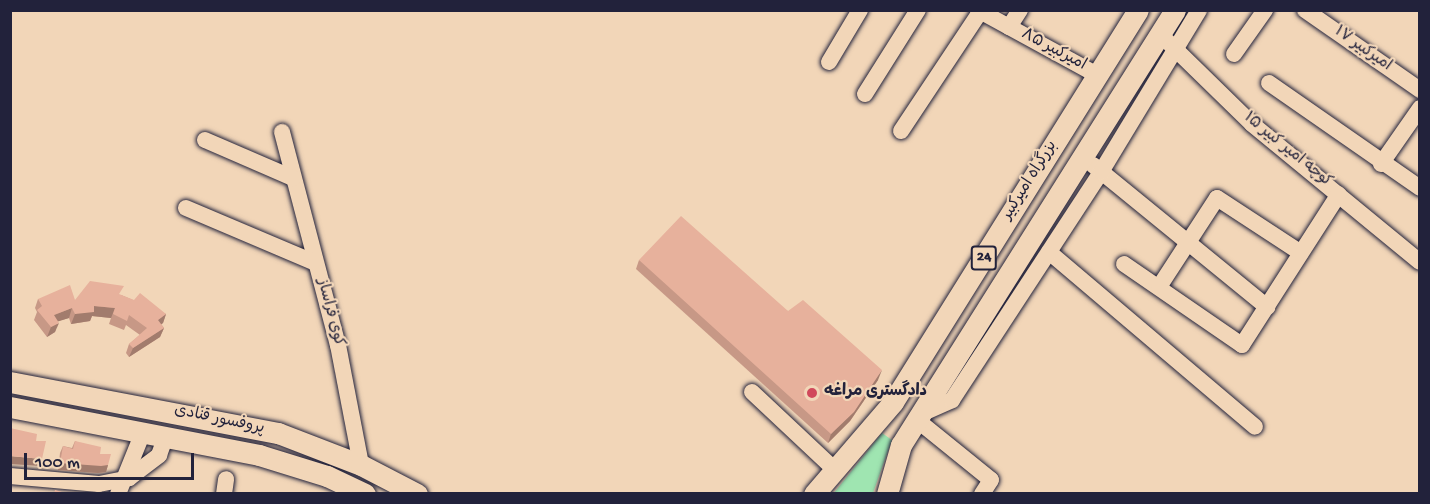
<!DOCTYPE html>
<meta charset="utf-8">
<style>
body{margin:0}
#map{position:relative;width:1430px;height:504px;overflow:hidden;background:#f2d6b8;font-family:"Gochi Hand","Playpen Sans Arabic",sans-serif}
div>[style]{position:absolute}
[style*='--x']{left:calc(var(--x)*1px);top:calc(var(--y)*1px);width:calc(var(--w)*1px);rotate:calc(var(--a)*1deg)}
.green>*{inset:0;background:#9fe5b1}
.roads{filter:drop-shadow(0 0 2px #22223b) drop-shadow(0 0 2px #22223b)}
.minor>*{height:16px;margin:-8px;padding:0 8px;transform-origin:8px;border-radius:8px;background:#f2d6b8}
.major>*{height:21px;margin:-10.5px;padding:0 10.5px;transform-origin:10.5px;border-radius:10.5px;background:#f2d6b8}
.wall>*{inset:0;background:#c79886}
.shaded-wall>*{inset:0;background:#a27c6d}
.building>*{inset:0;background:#e7b19c}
.dots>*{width:16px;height:16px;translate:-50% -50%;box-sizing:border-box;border:3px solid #f2d6b8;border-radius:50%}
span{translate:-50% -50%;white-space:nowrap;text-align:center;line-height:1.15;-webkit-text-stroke:4.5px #f2d6b8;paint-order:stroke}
.shield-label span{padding:2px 4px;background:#f2d6b8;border:2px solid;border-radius:4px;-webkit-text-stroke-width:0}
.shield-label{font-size:15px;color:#22223b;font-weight:700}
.street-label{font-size:16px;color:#22223b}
.poi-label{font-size:16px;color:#22223b;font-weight:700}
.left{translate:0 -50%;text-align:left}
.frame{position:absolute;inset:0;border:12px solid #22223b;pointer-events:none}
.scale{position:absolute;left:24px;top:453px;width:170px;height:27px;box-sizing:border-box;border:3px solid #22223b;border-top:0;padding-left:8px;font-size:18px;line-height:21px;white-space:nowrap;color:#22223b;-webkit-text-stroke:4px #f2d6b8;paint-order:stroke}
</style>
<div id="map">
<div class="green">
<i style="clip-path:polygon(882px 433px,892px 440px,873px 493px,833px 494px)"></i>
</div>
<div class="roads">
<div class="minor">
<i style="--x:978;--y:10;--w:136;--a:28.6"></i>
<i style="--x:1305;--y:10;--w:140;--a:34.8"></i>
<i style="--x:1009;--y:27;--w:20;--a:-57"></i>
<i style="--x:1167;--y:41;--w:119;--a:44.3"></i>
<i style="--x:1252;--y:124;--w:217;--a:39.4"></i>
<i style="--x:1234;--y:54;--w:54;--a:-54.8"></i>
<i style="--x:829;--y:62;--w:61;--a:-59.2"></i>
<i style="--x:1269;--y:83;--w:184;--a:34.8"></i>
<i style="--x:865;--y:94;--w:99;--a:-57.8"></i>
<i style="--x:901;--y:131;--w:143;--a:-56.4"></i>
<i style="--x:282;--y:132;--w:220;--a:75.3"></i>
<i style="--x:338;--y:345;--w:122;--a:79.1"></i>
<i style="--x:205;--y:140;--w:96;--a:23.4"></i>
<i style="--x:1381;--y:164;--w:68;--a:-55.1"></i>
<i style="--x:1093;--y:165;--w:225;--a:39.2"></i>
<i style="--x:186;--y:208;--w:138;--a:23"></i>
<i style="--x:1049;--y:252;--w:270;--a:40.3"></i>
<i style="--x:1124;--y:264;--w:143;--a:34.5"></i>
<i style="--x:1242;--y:345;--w:179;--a:-57.3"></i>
<i style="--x:1159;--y:287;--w:106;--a:-56.9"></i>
<i style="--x:1217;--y:198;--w:100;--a:33.2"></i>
<i style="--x:752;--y:392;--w:114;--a:43.2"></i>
<i style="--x:921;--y:414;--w:34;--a:-24"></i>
<i style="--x:952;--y:400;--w:272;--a:-56.8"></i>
<i style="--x:1101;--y:172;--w:189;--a:-58.8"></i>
<i style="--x:917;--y:420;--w:95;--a:39"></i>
<i style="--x:991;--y:480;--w:17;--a:123"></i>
<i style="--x:10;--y:476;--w:89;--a:5.1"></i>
<i style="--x:99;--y:484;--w:31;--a:-11"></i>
<i style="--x:129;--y:478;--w:38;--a:-37"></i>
<i style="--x:159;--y:455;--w:20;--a:-70"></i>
<i style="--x:118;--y:494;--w:67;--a:-68"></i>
<i style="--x:224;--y:494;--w:15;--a:-82"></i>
</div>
<div class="major">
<i style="--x:10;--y:382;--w:273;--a:10.8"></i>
<i style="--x:278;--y:433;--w:89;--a:21.1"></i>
<i style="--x:361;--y:465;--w:63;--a:27.4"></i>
<i style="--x:10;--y:407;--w:254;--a:10.9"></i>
<i style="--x:259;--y:455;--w:71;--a:17.2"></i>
<i style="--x:327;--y:476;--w:42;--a:25.3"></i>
<i style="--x:814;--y:494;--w:121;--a:-49.3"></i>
<i style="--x:893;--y:402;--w:462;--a:-58"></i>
<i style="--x:887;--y:494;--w:51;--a:-74.1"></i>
<i style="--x:901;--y:445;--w:514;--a:-57.79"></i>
</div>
</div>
<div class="wall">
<i style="clip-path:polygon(639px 260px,788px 311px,878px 380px,850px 421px,828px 443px,636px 269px)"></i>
<i style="clip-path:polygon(121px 295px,166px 314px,163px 323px,161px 324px,164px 328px,160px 337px,129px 357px,126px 353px,129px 344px,140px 335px,126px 325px,124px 330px,109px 324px,111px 318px,92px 316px,90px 321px,71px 324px,69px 318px,58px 321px,55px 332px,47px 337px,34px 320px,37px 312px,35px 308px,38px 299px,75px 300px)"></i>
<i style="clip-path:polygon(75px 441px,100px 454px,108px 465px,106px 472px,98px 473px,58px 470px,60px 453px,63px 446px,72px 448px)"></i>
</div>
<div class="shaded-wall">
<i style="clip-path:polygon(94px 306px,115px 308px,111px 318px,92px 316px,90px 321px,71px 324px,75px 314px)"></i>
<i style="clip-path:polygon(72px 308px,69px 318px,50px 324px,54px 315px)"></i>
<i style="clip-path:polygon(166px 314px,163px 323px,155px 329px,158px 320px)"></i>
<i style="clip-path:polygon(59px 323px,55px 332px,47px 337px,51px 327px)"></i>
<i style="clip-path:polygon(164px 328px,160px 337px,129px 357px,133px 348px)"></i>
<i style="clip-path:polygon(882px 370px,878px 380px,850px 421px,828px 443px,831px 434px)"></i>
<i style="clip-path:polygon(10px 456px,42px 459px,40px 466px,10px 464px)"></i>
<i style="clip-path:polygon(60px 463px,108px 465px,106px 472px,98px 473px,58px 470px)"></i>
</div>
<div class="building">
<i style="clip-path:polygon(681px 216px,788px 311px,803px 300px,882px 370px,854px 412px,831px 434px,639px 260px)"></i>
<i style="clip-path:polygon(90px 281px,124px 286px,119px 294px,134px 300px,140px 293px,166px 314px,158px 320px,164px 328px,133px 348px,129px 344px,147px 328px,129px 315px,127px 321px,113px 314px,115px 308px,94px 306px,94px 312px,75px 314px,72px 308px,54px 315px,59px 323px,51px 327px,37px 310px,42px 306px,38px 299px,70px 285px,75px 300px)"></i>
<i style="clip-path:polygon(10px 428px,37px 434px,36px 441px,46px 441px,42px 459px,10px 456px)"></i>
<i style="clip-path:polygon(75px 441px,101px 447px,100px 454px,111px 454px,108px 465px,101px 466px,60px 463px,63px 446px,73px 449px)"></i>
<i style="clip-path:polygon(55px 490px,69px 494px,54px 494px)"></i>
</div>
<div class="dots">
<i style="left:812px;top:393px;background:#d1495b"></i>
</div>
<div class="shield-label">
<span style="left:984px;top:258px">24</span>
</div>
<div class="street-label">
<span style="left:1362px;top:50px;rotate:35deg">امیرکبیر ۱۷</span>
<span style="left:1053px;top:51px;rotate:28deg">امیرکبیر ۸۵</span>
<span style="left:1287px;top:151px;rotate:39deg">کوچه امیر کبیر ۱۵</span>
<span style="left:1031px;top:181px;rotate:-58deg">بزرگراه امیرکبیر</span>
<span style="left:329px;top:313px;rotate:75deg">کوی فراساز</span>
<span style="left:219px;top:421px;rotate:12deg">پروفسور قنادی</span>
</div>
<div class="poi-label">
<span class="left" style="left:824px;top:393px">دادگستری مراغه</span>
</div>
<div class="frame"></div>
<div class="scale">100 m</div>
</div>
